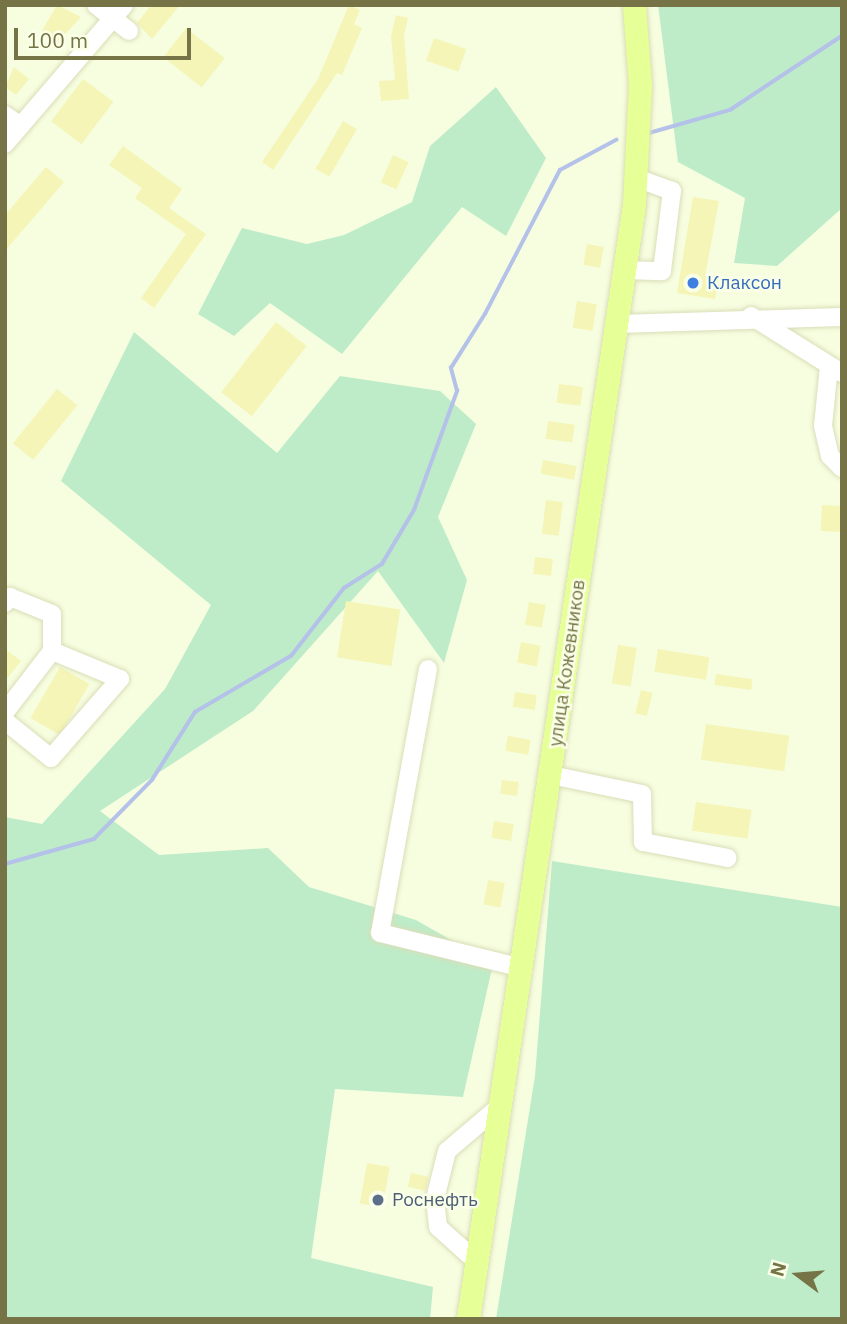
<!DOCTYPE html>
<meta charset="utf-8">
<style>
body{margin:0}
#map{position:relative;width:847px;height:1324px;overflow:hidden;background:#f7fee0;font-family:"IBM Plex Sans",sans-serif}
div>[style]{position:absolute}
[style*='--x']{left:calc(var(--x)*1px);top:calc(var(--y)*1px);width:calc(var(--w)*1px);rotate:calc(var(--a)*1deg)}
.green>*{inset:0;background:#beecc8}
.stream>*{height:3.5px;margin:-1.75px;padding:0 1.75px;transform-origin:1.75px;border-radius:1.75px;background:#b4c1e8}
.building>*{inset:0;background:#f4f5b6;transform-origin:0 0}
.roads{filter:drop-shadow(0 0 2px #daddb7) drop-shadow(0 0 2px #daddb7)}
.minor>*{height:18px;margin:-9px;padding:0 9px;transform-origin:9px;border-radius:9px;background:#fff}
.major>*{height:23px;margin:-11.5px;padding:0 11.5px;transform-origin:11.5px;border-radius:11.5px;background:#e6ff96}
.dots>*{width:19px;height:19px;translate:-50% -50%;box-sizing:border-box;border:4px solid #faffe8;border-radius:50%}
span{translate:-50% -50%;white-space:nowrap;text-align:center;line-height:1.15;-webkit-text-stroke:5px #faffe8;paint-order:stroke}
.shop-label{font-size:19px;color:#366cbe}
.left{translate:0 -50%;text-align:left}
.street-label{font-size:19px;color:#767446}
.service-label{font-size:19px;color:#4e5e75}
.frame{position:absolute;inset:0;border:7px solid #767446;pointer-events:none}
.north{position:absolute;left:763px;top:1240px;width:70px;height:70px;-webkit-text-stroke:5px #faffe8;paint-order:stroke;rotate:286deg;font-size:19px;font-weight:700;line-height:28px;text-align:center;color:#767446}
.north::after{content:'';display:block;margin:auto;width:24px;height:32px;background:#767446;clip-path:polygon(50% 0,100% 100%,50% 72%,0 100%)}
.scale{position:absolute;left:14px;top:28px;width:177px;height:32px;box-sizing:border-box;border:4px solid #767446;border-top:0;padding-left:9px;font-size:21px;line-height:24px;white-space:nowrap;color:#767446;-webkit-text-stroke:5px #faffe8;paint-order:stroke}
</style>
<div id="map">
<div class="green">
<i style="clip-path:polygon(658px 5px,842px 5px,842px 208px,777px 266px,734px 263px,745px 198px,678px 162px)"></i>
<i style="clip-path:polygon(496px 87px,546px 158px,506px 236px,462px 207px,342px 354px,270px 303px,234px 336px,198px 314px,242px 228px,307px 244px,344px 235px,412px 202px,430px 146px)"></i>
<i style="clip-path:polygon(134px 332px,277px 453px,340px 376px,440px 391px,476px 424px,438px 517px,467px 580px,444px 663px,378px 571px,253px 711px,100px 811px,159px 855px,268px 848px,309px 887px,416px 920px,493px 964px,463px 1097px,335px 1089px,311px 1258px,433px 1287px,430px 1319px,5px 1319px,5px 817px,42px 824px,165px 689px,211px 605px,61px 481px)"></i>
<i style="clip-path:polygon(552px 861px,842px 907px,842px 1319px,496px 1319px,535px 1076px)"></i>
</div>
<div class="stream">
<i style="--x:649;--y:133;--w:84;--a:-15.9"></i>
<i style="--x:730;--y:110;--w:134;--a:-33.5"></i>
<i style="--x:5;--y:864;--w:92;--a:-15.7"></i>
<i style="--x:94;--y:839;--w:83;--a:-45.5"></i>
<i style="--x:152;--y:780;--w:80;--a:-57.7"></i>
<i style="--x:195;--y:712;--w:111;--a:-30.3"></i>
<i style="--x:291;--y:656;--w:86;--a:-52.1"></i>
<i style="--x:344;--y:588;--w:45;--a:-32.3"></i>
<i style="--x:382;--y:564;--w:63;--a:-59.3"></i>
<i style="--x:414;--y:510;--w:127;--a:-70.1"></i>
<i style="--x:457;--y:391;--w:24;--a:-105"></i>
<i style="--x:451;--y:368;--w:64;--a:-57.8"></i>
<i style="--x:485;--y:314;--w:162;--a:-62.5"></i>
<i style="--x:560;--y:170;--w:64;--a:-28.2"></i>
</div>
<div class="building">
<i style="clip-path:polygon(57px 5px,81px 17px,55px 45px,40px 34px)"></i>
<i style="clip-path:polygon(151px 5px,180px 5px,152px 39px,137px 23px)"></i>
<i style="clip-path:polygon(349px 5px,360px 10px,354px 24px,362px 28px,342px 75px,337px 73px,273px 170px,262px 162px,318px 79px)"></i>
<i style="clip-path:polygon(396px 15px,408px 18px,404px 35px,409px 99px,381px 101px,379px 81px,395px 80px,391px 36px)"></i>
<i style="left:186px;top:28px;width:49px;height:37px;rotate:38deg"></i>
<i style="left:434px;top:38px;width:34px;height:24px;rotate:19deg"></i>
<i style="clip-path:polygon(14px 67px,29px 79px,16px 95px,5px 87px)"></i>
<i style="left:83px;top:79px;width:38px;height:53px;rotate:37deg"></i>
<i style="left:343px;top:121px;width:16px;height:55px;rotate:30deg"></i>
<i style="clip-path:polygon(123px 146px,182px 189px,169px 208px,206px 234px,154px 308px,141px 298px,186px 234px,135px 198px,142px 188px,109px 165px)"></i>
<i style="left:393px;top:155px;width:17px;height:30px;rotate:24deg"></i>
<i style="clip-path:polygon(46px 167px,64px 182px,5px 251px,5px 215px)"></i>
<i style="clip-path:polygon(693px 197px,719px 201px,705px 276px,719px 278px,715px 299px,677px 293px)"></i>
<i style="left:587px;top:244px;width:17px;height:21px;rotate:10deg"></i>
<i style="left:577px;top:301px;width:20px;height:27px;rotate:9deg"></i>
<i style="left:276px;top:322px;width:39px;height:89px;rotate:38deg"></i>
<i style="left:559px;top:384px;width:24px;height:19px;rotate:7deg"></i>
<i style="left:57px;top:389px;width:26px;height:70px;rotate:39deg"></i>
<i style="left:548px;top:421px;width:27px;height:18px;rotate:8deg"></i>
<i style="left:543px;top:460px;width:34px;height:14px;rotate:10deg"></i>
<i style="left:546px;top:500px;width:17px;height:34px;rotate:7deg"></i>
<i style="left:822px;top:505px;width:20px;height:26px;rotate:3deg"></i>
<i style="left:535px;top:557px;width:18px;height:17px;rotate:6deg"></i>
<i style="left:346px;top:601px;width:55px;height:57px;rotate:9deg"></i>
<i style="left:529px;top:602px;width:17px;height:23px;rotate:10deg"></i>
<i style="left:521px;top:642px;width:20px;height:21px;rotate:11deg"></i>
<i style="left:618px;top:645px;width:19px;height:39px;rotate:9deg"></i>
<i style="clip-path:polygon(5px 649px,21px 661px,5px 681px)"></i>
<i style="left:658px;top:649px;width:52px;height:23px;rotate:9deg"></i>
<i style="left:60px;top:667px;width:34px;height:59px;rotate:30deg"></i>
<i style="left:716px;top:674px;width:37px;height:11px;rotate:8deg"></i>
<i style="left:641px;top:690px;width:12px;height:24px;rotate:14deg"></i>
<i style="left:515px;top:692px;width:22px;height:15px;rotate:8deg"></i>
<i style="left:706px;top:724px;width:84px;height:36px;rotate:8deg"></i>
<i style="left:508px;top:736px;width:23px;height:15px;rotate:10deg"></i>
<i style="left:502px;top:780px;width:17px;height:14px;rotate:7deg"></i>
<i style="left:696px;top:802px;width:56px;height:29px;rotate:8deg"></i>
<i style="left:494px;top:821px;width:20px;height:17px;rotate:9deg"></i>
<i style="left:488px;top:880px;width:17px;height:25px;rotate:10deg"></i>
<i style="left:367px;top:1163px;width:23px;height:41px;rotate:10deg"></i>
<i style="left:411px;top:1173px;width:18px;height:14px;rotate:13deg"></i>
</div>
<div class="roads">
<div class="minor">
<i style="--x:96;--y:5;--w:42;--a:38.2"></i>
<i style="--x:5;--y:115;--w:19;--a:35"></i>
<i style="--x:5;--y:144;--w:183;--a:-49.4"></i>
<i style="--x:625;--y:270;--w:37;--a:2"></i>
<i style="--x:662;--y:271;--w:81;--a:-82.9"></i>
<i style="--x:672;--y:191;--w:38;--a:-160"></i>
<i style="--x:751;--y:316;--w:107;--a:32.1"></i>
<i style="--x:618;--y:324;--w:224;--a:-1.8"></i>
<i style="--x:829;--y:366;--w:60;--a:95.7"></i>
<i style="--x:823;--y:426;--w:31;--a:77"></i>
<i style="--x:830;--y:456;--w:17;--a:45"></i>
<i style="--x:5;--y:603;--w:8;--a:-50"></i>
<i style="--x:10;--y:597;--w:45;--a:22"></i>
<i style="--x:52;--y:614;--w:37;--a:90"></i>
<i style="--x:52;--y:651;--w:77;--a:127.6"></i>
<i style="--x:428;--y:669;--w:268;--a:100.3"></i>
<i style="--x:380;--y:933;--w:146;--a:13.8"></i>
<i style="--x:5;--y:721;--w:59;--a:38.8"></i>
<i style="--x:51;--y:758;--w:105;--a:-48.9"></i>
<i style="--x:120;--y:679;--w:74;--a:-157.6"></i>
<i style="--x:551;--y:775;--w:93;--a:11.8"></i>
<i style="--x:642;--y:794;--w:48;--a:88.8"></i>
<i style="--x:643;--y:842;--w:86;--a:10.7"></i>
<i style="--x:477;--y:1262;--w:52;--a:-138.1"></i>
<i style="--x:438;--y:1227;--w:28;--a:-96"></i>
<i style="--x:435;--y:1199;--w:49;--a:-76"></i>
<i style="--x:447;--y:1151;--w:71;--a:-40.4"></i>
</div>
<div class="major">
<i style="--x:468;--y:1319;--w:1127;--a:-81.53"></i>
<i style="--x:634;--y:204;--w:119;--a:-87.1"></i>
<i style="--x:640;--y:85;--w:80;--a:-94.3"></i>
</div>
</div>
<div class="dots">
<i style="left:693px;top:283px;background:#3f7fe0"></i>
<i style="left:378px;top:1200px;background:#5c6f8a"></i>
</div>
<div class="shop-label">
<span class="left" style="left:707px;top:283px">Клаксон</span>
</div>
<div class="street-label">
<span style="left:567px;top:663px;rotate:-82deg">улица Кожевников</span>
</div>
<div class="service-label">
<span class="left" style="left:392px;top:1200px">Роснефть</span>
</div>
<div class="frame"></div>
<div class="north">N</div>
<div class="scale">100 m</div>
</div>
